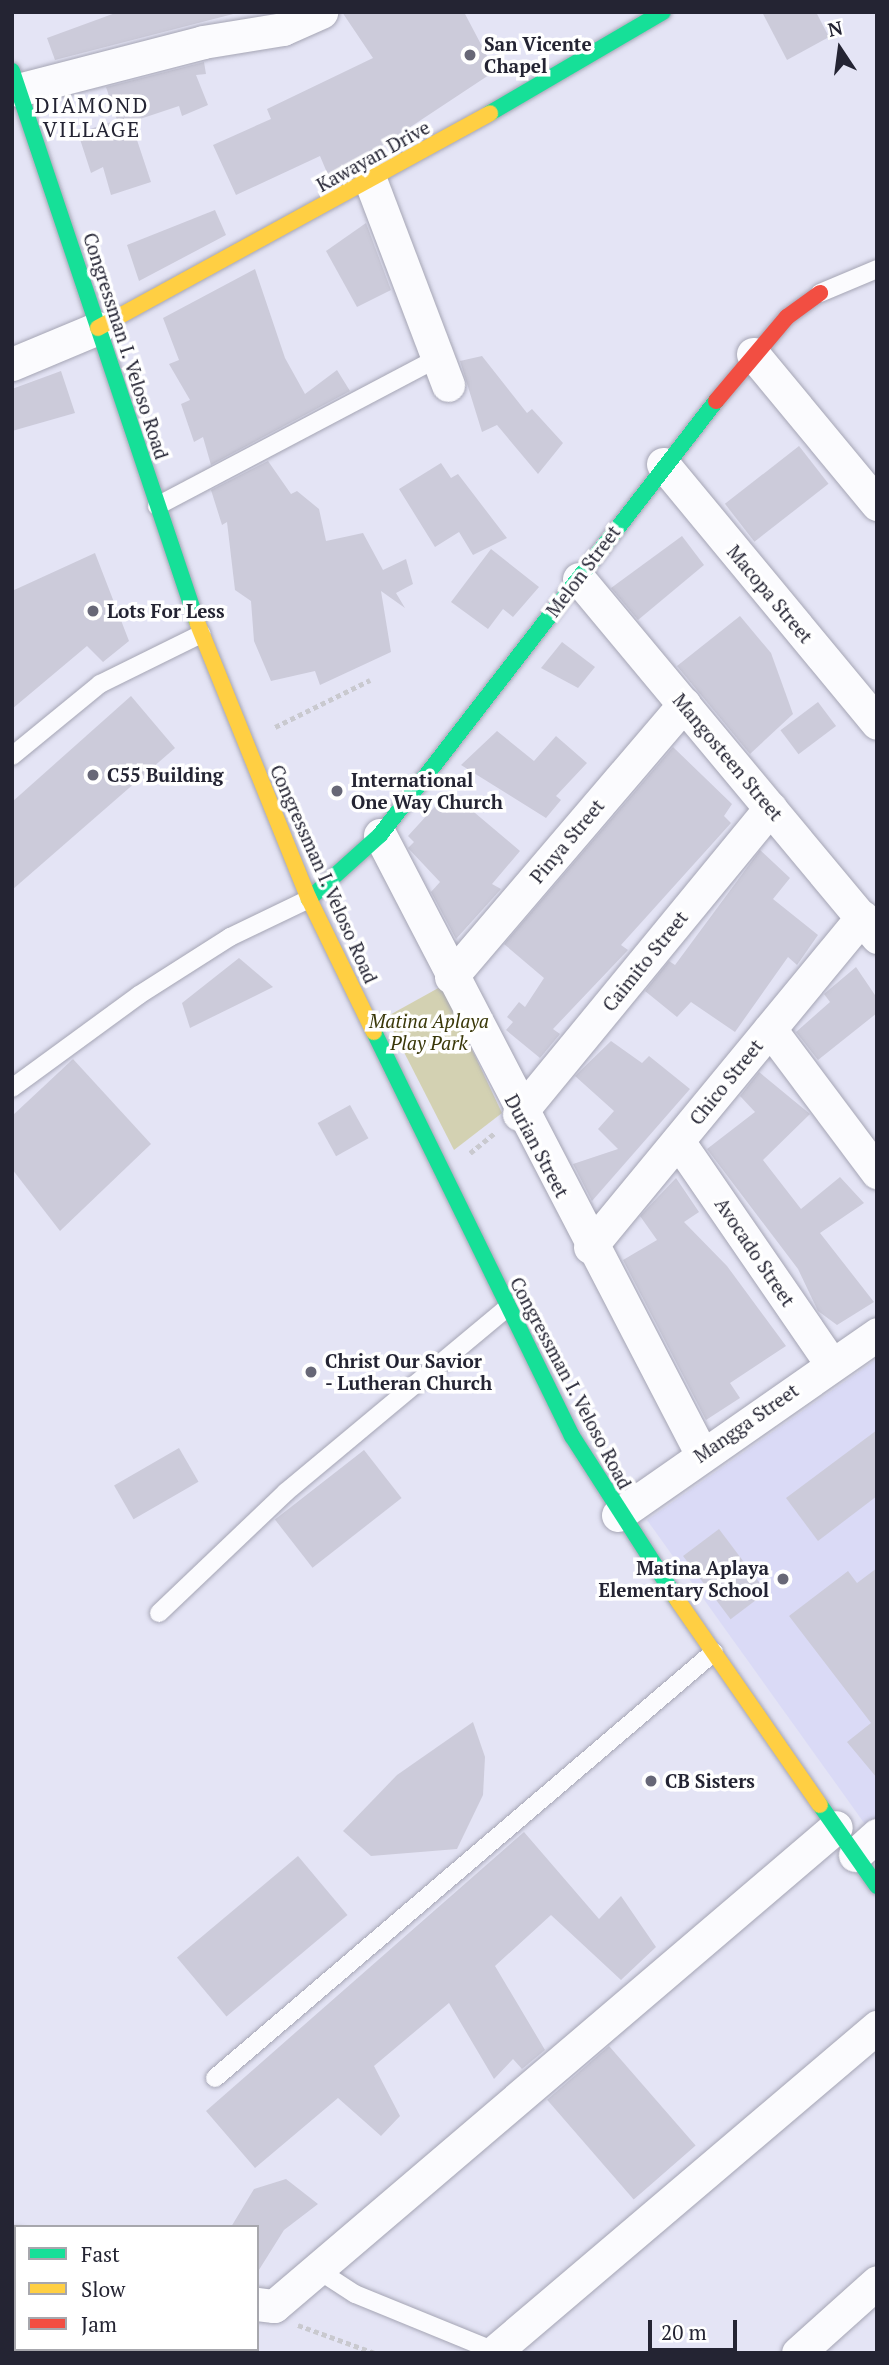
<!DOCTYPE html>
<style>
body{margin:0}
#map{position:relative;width:889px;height:2365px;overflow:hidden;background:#e4e4f5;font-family:"PT Serif",serif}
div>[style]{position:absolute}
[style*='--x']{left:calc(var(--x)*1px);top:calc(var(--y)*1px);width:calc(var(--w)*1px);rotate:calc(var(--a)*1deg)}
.built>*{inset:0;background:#dadaf6}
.green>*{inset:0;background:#d3d1b2}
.building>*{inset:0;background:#cccbda;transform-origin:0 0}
.path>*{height:4.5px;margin-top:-2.25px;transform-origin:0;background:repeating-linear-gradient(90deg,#c9c9cf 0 5px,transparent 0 8.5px)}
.roads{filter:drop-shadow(0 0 2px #a5a5b4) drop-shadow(0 0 2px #a5a5b4)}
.lane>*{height:18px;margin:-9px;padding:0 9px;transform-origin:9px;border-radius:9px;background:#fbfbfe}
.street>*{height:33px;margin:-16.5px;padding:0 16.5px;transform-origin:16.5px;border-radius:16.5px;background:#fbfbfe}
.fast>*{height:16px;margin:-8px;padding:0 8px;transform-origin:8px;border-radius:8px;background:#16e098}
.slow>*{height:16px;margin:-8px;padding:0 8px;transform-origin:8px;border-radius:8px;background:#ffcf43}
.jam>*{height:16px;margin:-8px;padding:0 8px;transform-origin:8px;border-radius:8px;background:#f24e42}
.dots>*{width:19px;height:19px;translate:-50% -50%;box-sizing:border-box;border:4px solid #fff;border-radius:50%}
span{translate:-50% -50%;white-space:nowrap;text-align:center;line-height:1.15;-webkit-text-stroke:7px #fff;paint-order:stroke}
.poi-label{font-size:19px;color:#242433;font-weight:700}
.left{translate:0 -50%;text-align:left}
.right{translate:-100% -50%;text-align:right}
.street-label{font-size:19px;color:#242433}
.park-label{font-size:19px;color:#3a3809;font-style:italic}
.neighbourhood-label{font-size:21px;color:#242433;letter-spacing:2px}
.frame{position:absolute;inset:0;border:14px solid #242433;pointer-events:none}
.legend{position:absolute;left:14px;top:2225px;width:245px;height:126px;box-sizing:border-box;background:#fff;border:2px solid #a7a7ad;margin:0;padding:9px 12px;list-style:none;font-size:21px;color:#242433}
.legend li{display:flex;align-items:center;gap:14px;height:35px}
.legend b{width:35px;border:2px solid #a7a7ad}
.north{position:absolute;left:805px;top:14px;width:70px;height:70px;-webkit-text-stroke:5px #fff;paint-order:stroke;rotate:347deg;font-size:19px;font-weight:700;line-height:28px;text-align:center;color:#242433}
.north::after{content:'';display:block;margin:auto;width:24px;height:32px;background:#242433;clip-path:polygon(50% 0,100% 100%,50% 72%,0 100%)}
.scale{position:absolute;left:648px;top:2320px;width:89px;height:32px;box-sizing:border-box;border:4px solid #242433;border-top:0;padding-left:9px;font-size:21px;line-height:24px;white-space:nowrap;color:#242433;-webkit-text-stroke:5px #fff;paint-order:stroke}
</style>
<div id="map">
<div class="built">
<i style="clip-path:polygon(877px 1359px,877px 1818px,867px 1827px,647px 1520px)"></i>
</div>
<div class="green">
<i style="clip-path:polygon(442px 986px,502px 1113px,454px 1150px,386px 1017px)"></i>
</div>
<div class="building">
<i style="clip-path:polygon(118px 12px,241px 12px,55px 60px,47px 38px)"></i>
<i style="clip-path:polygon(342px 12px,464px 12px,495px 71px,359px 161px,328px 175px,320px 156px,236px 195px,213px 145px,271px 119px,267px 109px,373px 58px)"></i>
<i style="clip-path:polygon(762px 12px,816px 12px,829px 37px,787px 60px)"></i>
<i style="clip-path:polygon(204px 62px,206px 74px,196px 75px,208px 105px,182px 116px,179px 106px,131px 122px,151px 182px,111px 195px,103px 167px,91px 173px,78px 133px,117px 120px,106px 87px)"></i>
<i style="clip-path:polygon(215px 210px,226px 235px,139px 281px,127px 245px)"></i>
<i style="clip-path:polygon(366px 223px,391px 290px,357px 307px,326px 251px)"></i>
<i style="clip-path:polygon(255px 269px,285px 358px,305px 394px,337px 370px,350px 391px,211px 465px,203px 437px,194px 442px,181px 404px,190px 400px,169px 364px,179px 360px,163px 318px)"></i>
<i style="clip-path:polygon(482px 356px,527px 413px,532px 409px,563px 443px,538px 474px,497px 425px,482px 432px,460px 361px)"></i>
<i style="clip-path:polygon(61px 371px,75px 413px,12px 431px,12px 389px)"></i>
<i style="left:799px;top:446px;width:48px;height:94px;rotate:52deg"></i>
<i style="clip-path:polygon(268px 461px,291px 494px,297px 491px,319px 509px,326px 541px,363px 533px,383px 570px,406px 559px,413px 584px,396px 593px,405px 608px,381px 591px,391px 652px,320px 685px,315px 671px,271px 681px,254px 641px,251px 601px,235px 590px,227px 522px,222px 525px,211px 490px)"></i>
<i style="clip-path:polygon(441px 463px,451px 478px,458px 474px,507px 538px,473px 555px,459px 532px,435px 547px,399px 489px)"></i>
<i style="clip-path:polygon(682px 536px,704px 565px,638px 620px,611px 588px)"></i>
<i style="clip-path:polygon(491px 549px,539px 587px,513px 617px,503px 609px,488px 629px,451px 602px)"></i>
<i style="clip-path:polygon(95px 553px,129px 641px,103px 662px,87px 646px,12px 709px,12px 591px)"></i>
<i style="clip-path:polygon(740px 616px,771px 653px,793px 714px,750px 754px,677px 666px)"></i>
<i style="clip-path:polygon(562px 642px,595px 667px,578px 688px,541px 668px)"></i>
<i style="clip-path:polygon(131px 696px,175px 748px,12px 890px,12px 802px)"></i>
<i style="left:818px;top:702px;width:30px;height:47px;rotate:53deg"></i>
<i style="clip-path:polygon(497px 731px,534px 761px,556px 736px,587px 763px,556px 796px,561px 800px,546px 818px,461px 765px)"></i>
<i style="clip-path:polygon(673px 747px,732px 804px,724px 816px,731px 823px,621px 945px,628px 950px,553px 1029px,560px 1034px,540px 1058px,506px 1030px,513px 1022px,507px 1017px,519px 1002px,525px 1007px,544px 978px,504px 944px)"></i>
<i style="clip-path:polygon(449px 791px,520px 851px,492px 884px,501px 889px,456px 939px,431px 892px,440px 882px,408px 848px,414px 842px,408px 836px)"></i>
<i style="clip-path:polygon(760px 850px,790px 878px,773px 899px,818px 935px,797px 965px,788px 957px,735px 1032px,691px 1002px,677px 1017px,645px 991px,669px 961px,675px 965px)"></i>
<i style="clip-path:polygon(239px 958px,273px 987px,190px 1028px,182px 1003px)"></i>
<i style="clip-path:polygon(856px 967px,877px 998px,877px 1013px,818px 1060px,796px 1032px,830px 1002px,824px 994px)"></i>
<i style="clip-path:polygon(611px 1041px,642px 1063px,649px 1056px,690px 1089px,592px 1201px,573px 1164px,618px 1149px,598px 1129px,614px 1111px,575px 1076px)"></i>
<i style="clip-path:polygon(73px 1059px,151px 1144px,60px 1231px,12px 1169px,12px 1116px)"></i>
<i style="clip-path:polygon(759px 1072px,810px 1114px,763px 1160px,801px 1209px,840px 1177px,864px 1203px,820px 1233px,874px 1302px,837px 1325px,818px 1311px,798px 1269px,707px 1149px,755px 1112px,740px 1096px)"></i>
<i style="left:350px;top:1105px;width:38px;height:37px;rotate:61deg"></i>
<i style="clip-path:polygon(676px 1178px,699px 1212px,684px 1222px,727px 1266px,786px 1346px,730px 1383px,740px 1398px,706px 1420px,623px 1260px,657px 1240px,640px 1216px)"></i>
<i style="clip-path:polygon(877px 1430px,877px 1496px,818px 1541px,786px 1498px)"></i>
<i style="left:179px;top:1448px;width:39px;height:75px;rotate:60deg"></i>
<i style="left:364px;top:1450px;width:61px;height:113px;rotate:52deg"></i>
<i style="left:719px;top:1529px;width:79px;height:45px;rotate:53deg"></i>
<i style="clip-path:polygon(877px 1568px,877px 1778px,847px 1742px,871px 1723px,789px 1616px,848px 1571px,857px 1583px)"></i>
<i style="clip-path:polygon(473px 1722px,485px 1757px,483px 1795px,457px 1849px,371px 1856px,343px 1831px,397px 1775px)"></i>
<i style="clip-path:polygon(524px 1832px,599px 1919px,621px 1896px,656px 1947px,621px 1980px,551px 1915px,495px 1966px,545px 2050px,522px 2069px,513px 2059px,494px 2079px,449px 2003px,374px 2066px,400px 2116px,381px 2136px,338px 2098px,255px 2168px,206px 2111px)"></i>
<i style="left:298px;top:1856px;width:77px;height:158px;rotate:50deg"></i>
<i style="left:609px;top:2046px;width:132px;height:82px;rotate:49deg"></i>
<i style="clip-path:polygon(286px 2179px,318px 2204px,284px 2230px,257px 2273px,257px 2227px,231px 2227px,254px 2189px)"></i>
</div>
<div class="path">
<i style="--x:275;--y:727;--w:106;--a:-26.3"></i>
<i style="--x:470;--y:1153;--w:33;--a:-39"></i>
<i style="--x:298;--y:2325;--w:82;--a:20"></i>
</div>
<div class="roads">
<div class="lane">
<i style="--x:820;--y:293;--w:62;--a:-22.8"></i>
<i style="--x:157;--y:506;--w:318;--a:-27.8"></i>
<i style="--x:12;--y:756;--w:114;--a:-39.3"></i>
<i style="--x:100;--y:684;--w:113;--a:-26.3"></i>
<i style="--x:12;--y:1088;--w:157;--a:-36.2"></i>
<i style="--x:139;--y:995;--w:108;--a:-32.5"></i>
<i style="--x:230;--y:937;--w:88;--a:-25.7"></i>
<i style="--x:159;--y:1613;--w:175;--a:-43.6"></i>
<i style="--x:286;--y:1492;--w:286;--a:-39.8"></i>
<i style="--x:215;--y:2078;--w:656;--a:-40.49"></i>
<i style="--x:318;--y:2270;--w:44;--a:33"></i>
<i style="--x:355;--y:2294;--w:151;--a:22.2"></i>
</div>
<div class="street">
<i style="--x:18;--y:90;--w:191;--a:-14.5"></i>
<i style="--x:203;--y:42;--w:81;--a:-9.2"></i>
<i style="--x:283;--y:29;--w:42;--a:-24.1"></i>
<i style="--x:371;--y:182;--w:217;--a:69.2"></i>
<i style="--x:753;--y:354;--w:195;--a:50.4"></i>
<i style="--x:12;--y:364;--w:93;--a:-22.7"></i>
<i style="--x:663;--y:464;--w:336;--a:50.4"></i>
<i style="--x:579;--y:579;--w:466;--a:50.2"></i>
<i style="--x:380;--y:835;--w:696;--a:62.55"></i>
<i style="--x:451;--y:977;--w:359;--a:-49.5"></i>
<i style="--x:770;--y:1029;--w:179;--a:53.2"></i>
<i style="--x:519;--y:1114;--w:396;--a:-50.6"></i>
<i style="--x:678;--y:1141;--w:270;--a:55.5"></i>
<i style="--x:590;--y:1247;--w:428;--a:-50.5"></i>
<i style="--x:618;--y:1515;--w:316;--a:-34.9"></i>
<i style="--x:855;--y:1855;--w:30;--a:-42"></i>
<i style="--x:12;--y:2244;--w:4;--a:0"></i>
<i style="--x:257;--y:2304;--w:17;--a:7"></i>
<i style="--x:274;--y:2306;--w:738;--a:-40.44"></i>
<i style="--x:45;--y:2353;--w:4;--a:-76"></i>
<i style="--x:493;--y:2353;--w:504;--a:-40.33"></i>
<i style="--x:798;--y:2353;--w:106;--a:-41.9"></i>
</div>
<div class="fast">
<i style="--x:12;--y:71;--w:581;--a:71.44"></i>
<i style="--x:490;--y:113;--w:200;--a:-30.3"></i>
<i style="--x:309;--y:899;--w:96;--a:-42"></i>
<i style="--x:380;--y:835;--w:549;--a:-52.25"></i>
<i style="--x:374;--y:1032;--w:450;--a:63.9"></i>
<i style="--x:572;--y:1436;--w:193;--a:57.3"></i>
<i style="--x:820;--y:1805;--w:99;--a:54.9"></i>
</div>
<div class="slow">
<i style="--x:98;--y:328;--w:447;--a:-28.7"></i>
<i style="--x:197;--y:622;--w:299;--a:68"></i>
<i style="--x:309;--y:899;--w:148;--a:64"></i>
<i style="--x:676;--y:1598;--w:252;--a:55.2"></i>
</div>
<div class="jam">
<i style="--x:716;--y:401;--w:110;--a:-49.8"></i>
<i style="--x:787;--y:317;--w:41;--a:-36"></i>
</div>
</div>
<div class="dots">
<i style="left:470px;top:55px;background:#676777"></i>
<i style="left:93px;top:611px;background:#676777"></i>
<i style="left:93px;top:775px;background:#676777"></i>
<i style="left:337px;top:791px;background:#676777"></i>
<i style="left:311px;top:1372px;background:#676777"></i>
<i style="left:783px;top:1579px;background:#676777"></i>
<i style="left:651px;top:1781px;background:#676777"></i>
</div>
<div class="poi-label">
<span class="left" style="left:484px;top:55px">San Vicente<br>Chapel</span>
<span class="left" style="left:107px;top:611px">Lots For Less</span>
<span class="left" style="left:107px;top:775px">C55 Building</span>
<span class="left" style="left:351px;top:791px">International<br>One Way Church</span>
<span class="left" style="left:325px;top:1372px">Christ Our Savior<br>- Lutheran Church</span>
<span class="right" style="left:769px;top:1579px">Matina Aplaya<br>Elementary School</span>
<span class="left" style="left:665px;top:1781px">CB Sisters</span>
</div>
<div class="street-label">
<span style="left:373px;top:156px;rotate:-29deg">Kawayan Drive</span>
<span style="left:126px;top:346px;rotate:72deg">Congressman I. Veloso Road</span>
<span style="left:583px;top:571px;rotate:-53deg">Melon Street</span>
<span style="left:770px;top:594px;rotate:50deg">Macopa Street</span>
<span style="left:728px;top:757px;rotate:50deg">Mangosteen Street</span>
<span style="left:567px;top:841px;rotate:-50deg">Pinya Street</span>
<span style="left:324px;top:874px;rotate:66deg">Congressman I. Veloso Road</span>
<span style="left:645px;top:961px;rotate:-51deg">Caimito Street</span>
<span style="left:726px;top:1082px;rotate:-51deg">Chico Street</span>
<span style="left:537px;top:1146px;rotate:62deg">Durian Street</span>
<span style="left:755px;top:1252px;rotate:56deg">Avocado Street</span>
<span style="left:571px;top:1383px;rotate:62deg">Congressman I. Veloso Road</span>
<span style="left:746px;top:1423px;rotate:-35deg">Mangga Street</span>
</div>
<div class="park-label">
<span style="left:429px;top:1032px">Matina Aplaya<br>Play Park</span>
</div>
<div class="neighbourhood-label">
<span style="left:92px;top:117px">DIAMOND<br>VILLAGE</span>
</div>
<div class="frame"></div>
<ul class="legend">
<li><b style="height:9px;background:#16e098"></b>Fast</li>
<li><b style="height:9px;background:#ffcf43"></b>Slow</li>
<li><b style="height:9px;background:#f24e42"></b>Jam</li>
</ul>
<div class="north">N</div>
<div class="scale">20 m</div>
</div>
